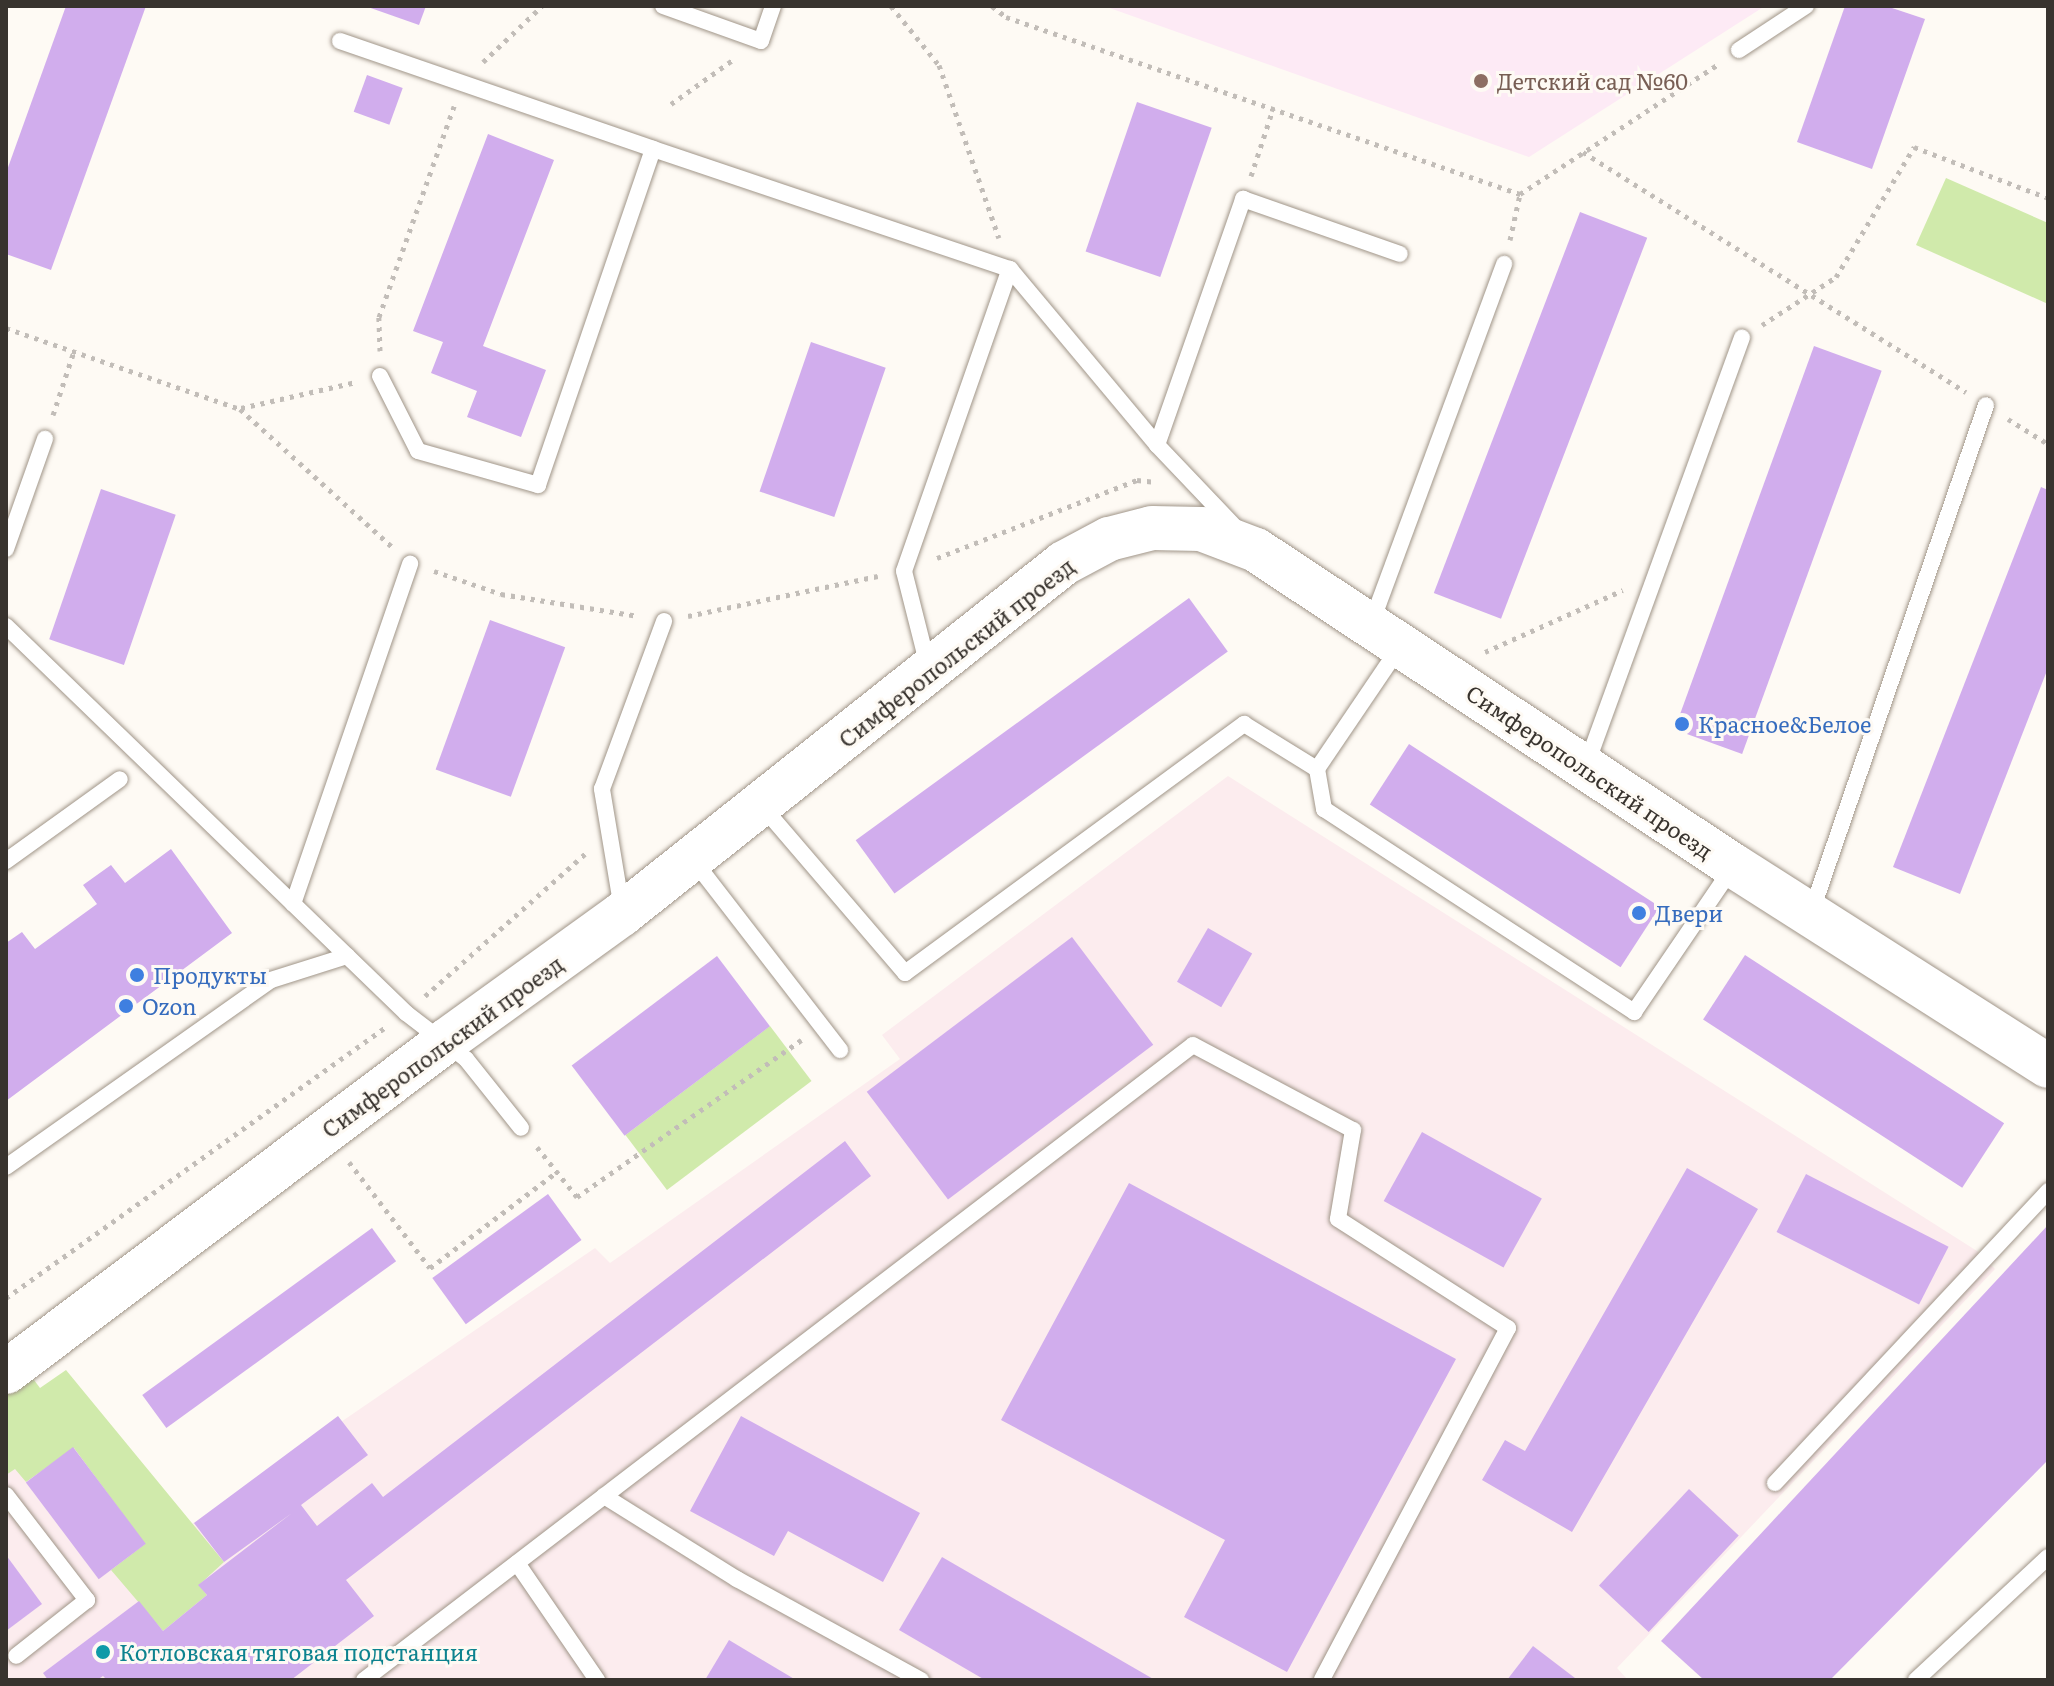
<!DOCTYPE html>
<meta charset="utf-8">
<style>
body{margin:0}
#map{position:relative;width:2054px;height:1686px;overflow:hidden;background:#fefaf4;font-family:Literata,serif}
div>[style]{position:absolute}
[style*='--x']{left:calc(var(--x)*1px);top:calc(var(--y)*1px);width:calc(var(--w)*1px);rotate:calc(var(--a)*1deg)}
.industrial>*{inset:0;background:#fcecee}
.education>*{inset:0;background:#fdeaf5}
.green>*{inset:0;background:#d0eaab;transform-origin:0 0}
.building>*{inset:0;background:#d1aded;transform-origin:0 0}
.path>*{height:5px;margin-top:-2.5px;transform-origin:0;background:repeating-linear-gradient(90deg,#c2bdb8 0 4px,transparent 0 10px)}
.roads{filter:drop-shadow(0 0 2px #a09588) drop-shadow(0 0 2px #a09588)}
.lane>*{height:16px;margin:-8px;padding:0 8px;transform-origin:8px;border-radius:8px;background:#fff}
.secondary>*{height:44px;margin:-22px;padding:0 22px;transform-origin:22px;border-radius:22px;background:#fff}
.dots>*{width:22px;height:22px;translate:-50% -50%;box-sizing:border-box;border:4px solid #fefaf4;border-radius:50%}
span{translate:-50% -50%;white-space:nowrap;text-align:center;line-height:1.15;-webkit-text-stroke:6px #fefaf4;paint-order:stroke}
.education-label{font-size:22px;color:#785e54}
.left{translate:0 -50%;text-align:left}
.street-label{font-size:22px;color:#38332e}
.shop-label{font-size:22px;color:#366cbe}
.culture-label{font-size:22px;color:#0d838f}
.frame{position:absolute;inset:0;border:8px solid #38332e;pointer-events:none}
</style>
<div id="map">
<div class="industrial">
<i style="clip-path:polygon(1228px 776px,1977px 1251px,1995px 1269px,1617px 1668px,1628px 1680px,6px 1680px,6px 1475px,79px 1425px,167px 1541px,595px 1248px,610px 1263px,900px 1059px,882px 1035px)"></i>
</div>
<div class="education">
<i style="clip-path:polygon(1104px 6px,1765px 6px,1529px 157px)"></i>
</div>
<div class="green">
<i style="clip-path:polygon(1946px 178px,2048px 223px,2048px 304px,1916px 245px)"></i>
<i style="left:770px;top:1026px;width:69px;height:181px;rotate:53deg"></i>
<i style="clip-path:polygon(25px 1368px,40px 1388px,66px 1370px,224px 1562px,199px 1585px,207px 1595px,163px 1631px,111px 1570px,145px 1544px,74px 1448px,26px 1482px,15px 1469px,6px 1475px,6px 1381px)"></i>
</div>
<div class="building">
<i style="clip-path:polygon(66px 6px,146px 6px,51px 270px,6px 254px,6px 173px)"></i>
<i style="clip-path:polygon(365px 6px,426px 6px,419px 25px)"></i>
<i style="clip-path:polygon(1845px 6px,1886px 6px,1925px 19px,1872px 169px,1797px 142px)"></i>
<i style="left:367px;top:75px;width:38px;height:39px;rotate:20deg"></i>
<i style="left:1137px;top:102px;width:79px;height:158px;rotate:19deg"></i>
<i style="clip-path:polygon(488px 134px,554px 160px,483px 346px,546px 370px,521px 437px,467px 417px,477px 391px,431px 373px,443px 342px,413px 331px)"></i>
<i style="left:1580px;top:212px;width:72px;height:408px;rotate:21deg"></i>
<i style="left:811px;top:342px;width:79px;height:158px;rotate:19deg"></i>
<i style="left:1814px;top:346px;width:72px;height:408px;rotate:20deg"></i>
<i style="clip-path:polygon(2041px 487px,2048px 490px,2048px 668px,1960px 894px,1893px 867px)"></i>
<i style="left:101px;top:489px;width:79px;height:159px;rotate:19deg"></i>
<i style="left:1189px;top:598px;width:66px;height:412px;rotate:54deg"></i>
<i style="left:490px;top:620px;width:80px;height:159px;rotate:20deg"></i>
<i style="left:1409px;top:744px;width:299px;height:72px;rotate:33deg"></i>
<i style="clip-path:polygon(171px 849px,232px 933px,6px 1101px,6px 943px,22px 932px,35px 949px,97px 904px,83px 885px,111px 865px,125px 883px)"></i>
<i style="left:1208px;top:928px;width:51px;height:62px;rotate:30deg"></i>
<i style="left:1072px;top:937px;width:135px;height:257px;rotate:53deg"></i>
<i style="left:1745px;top:955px;width:309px;height:77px;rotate:33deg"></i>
<i style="left:717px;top:956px;width:88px;height:182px;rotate:53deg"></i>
<i style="left:1422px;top:1132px;width:137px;height:79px;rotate:29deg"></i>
<i style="clip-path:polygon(845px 1141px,871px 1176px,346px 1580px,374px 1616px,291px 1680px,107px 1680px,103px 1676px,97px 1680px,48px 1680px,43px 1673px,139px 1601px,163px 1631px,207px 1595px,198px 1585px,292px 1513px,224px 1562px,194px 1523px,338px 1416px,368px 1455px,301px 1505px,317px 1526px,372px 1483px,383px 1497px)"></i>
<i style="clip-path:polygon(1687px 1168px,1758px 1209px,1572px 1532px,1482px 1480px,1505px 1440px,1525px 1451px)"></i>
<i style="left:1806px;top:1174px;width:160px;height:65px;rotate:27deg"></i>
<i style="clip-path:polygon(1129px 1183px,1456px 1359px,1287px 1672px,1184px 1617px,1225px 1540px,1001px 1420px)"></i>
<i style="left:548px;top:1194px;width:57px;height:143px;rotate:54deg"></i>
<i style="clip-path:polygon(2048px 1225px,2048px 1460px,1830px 1680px,1704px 1680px,1661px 1641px)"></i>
<i style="left:372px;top:1228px;width:41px;height:284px;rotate:54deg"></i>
<i style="clip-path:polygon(741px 1416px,920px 1513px,883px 1582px,788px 1531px,774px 1556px,690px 1511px)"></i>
<i style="left:73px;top:1447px;width:121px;height:59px;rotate:53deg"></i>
<i style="left:1689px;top:1489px;width:68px;height:132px;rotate:43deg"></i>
<i style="clip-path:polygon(6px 1555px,42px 1604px,6px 1631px)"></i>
<i style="clip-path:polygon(942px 1557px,1155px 1680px,985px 1680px,899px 1630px)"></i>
<i style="clip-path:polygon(729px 1640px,796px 1680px,705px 1680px)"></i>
<i style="clip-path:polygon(1533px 1646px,1575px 1678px,1573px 1680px,1507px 1680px)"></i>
</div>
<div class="path">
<i style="--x:891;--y:6;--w:76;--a:50.9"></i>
<i style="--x:939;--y:65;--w:183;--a:70.9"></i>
<i style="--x:992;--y:6;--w:18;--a:38"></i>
<i style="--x:1006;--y:17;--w:544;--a:19"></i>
<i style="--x:1520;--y:194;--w:238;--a:-33.2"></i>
<i style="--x:483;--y:62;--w:81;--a:-43.5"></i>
<i style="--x:671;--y:104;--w:77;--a:-35.5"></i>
<i style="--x:1583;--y:152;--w:452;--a:32.1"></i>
<i style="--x:1251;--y:176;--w:71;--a:-71.8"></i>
<i style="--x:1510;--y:240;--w:47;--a:-77.7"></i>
<i style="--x:1762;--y:325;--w:88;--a:-33"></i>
<i style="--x:1836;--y:277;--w:152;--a:-59"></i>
<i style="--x:1914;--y:147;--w:143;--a:20.8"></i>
<i style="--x:6;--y:328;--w:248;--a:19.1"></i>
<i style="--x:240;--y:409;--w:205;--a:42.2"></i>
<i style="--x:380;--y:351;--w:34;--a:-92"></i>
<i style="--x:379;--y:317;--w:224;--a:-70.4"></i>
<i style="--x:241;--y:408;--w:118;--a:-12.7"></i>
<i style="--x:53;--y:415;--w:67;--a:-71.8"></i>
<i style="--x:2008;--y:419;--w:47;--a:32"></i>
<i style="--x:937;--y:558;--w:215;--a:-21.3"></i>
<i style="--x:1137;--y:480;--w:19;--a:6"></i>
<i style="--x:434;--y:571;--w:71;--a:18.9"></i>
<i style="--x:501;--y:594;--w:139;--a:9.1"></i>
<i style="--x:688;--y:616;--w:194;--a:-11.9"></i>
<i style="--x:1485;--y:652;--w:151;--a:-24.2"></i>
<i style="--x:425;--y:996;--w:214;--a:-41.6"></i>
<i style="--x:537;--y:1147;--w:64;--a:51.3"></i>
<i style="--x:577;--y:1197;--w:274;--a:-35"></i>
<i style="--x:349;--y:1162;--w:133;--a:52.6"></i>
<i style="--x:430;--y:1268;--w:159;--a:-37.1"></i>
<i style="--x:6;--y:1298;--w:467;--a:-35.5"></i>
</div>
<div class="roads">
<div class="lane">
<i style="--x:663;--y:6;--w:104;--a:19.7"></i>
<i style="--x:761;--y:41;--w:37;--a:-71"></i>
<i style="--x:340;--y:41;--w:331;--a:19"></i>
<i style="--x:1739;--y:50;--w:80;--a:-33.3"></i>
<i style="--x:380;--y:376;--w:84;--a:63.1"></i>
<i style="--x:418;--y:451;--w:125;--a:15.8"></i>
<i style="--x:538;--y:485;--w:355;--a:-71.1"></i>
<i style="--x:653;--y:149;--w:377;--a:18.6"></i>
<i style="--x:1010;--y:269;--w:229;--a:50.1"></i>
<i style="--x:1157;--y:445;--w:117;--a:46.4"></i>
<i style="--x:1157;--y:445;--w:261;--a:-70.7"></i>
<i style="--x:1243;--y:199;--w:166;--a:19.3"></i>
<i style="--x:6;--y:549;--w:117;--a:-70.5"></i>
<i style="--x:1371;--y:624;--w:384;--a:-69.7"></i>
<i style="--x:6;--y:626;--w:557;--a:44.05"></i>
<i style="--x:406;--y:1013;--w:76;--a:37.5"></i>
<i style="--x:466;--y:1059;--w:88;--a:51.4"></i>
<i style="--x:928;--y:666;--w:98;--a:-104.2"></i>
<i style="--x:904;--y:571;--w:320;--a:-70.7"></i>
<i style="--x:1586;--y:766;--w:456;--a:-70"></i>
<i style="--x:1317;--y:769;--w:146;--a:-55.9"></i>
<i style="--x:762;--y:806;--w:220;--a:49.4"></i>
<i style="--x:905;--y:973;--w:421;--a:-36.3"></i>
<i style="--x:1244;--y:724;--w:86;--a:31.7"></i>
<i style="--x:1317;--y:769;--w:41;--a:80.1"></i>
<i style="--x:1324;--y:809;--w:371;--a:33.2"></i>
<i style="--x:1634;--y:1012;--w:176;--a:-55.7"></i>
<i style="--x:6;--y:861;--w:140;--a:-35.7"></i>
<i style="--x:694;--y:861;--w:239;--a:52.3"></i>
<i style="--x:293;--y:904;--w:360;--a:-71"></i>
<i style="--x:622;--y:909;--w:122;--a:-99.5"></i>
<i style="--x:602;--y:789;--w:179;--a:-69.7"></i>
<i style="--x:1811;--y:913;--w:537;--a:-70.99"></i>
<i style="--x:6;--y:1167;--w:324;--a:-35.2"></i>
<i style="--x:271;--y:980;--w:80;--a:-17.5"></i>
<i style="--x:1775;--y:1483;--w:400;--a:-46.9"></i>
<i style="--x:6;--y:1495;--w:133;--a:52.4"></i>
<i style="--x:87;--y:1600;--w:90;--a:141.7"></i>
<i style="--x:604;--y:1496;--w:157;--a:32"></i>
<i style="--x:737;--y:1579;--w:210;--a:28.8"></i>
<i style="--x:517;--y:1563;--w:142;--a:55.6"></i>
<i style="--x:364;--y:1680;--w:1044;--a:-37.45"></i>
<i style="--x:1193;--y:1045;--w:181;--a:28"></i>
<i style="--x:1353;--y:1130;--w:90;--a:99.6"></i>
<i style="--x:1338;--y:1219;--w:202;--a:32.7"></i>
<i style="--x:1508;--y:1328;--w:398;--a:117.9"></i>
<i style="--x:1916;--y:1680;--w:180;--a:-43"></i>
</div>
<div class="secondary">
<i style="--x:6;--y:1372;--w:551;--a:-36.95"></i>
<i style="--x:446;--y:1041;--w:217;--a:-35.8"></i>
<i style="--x:622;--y:914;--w:564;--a:-38.45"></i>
<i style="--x:1064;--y:563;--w:51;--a:-28.1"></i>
<i style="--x:1109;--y:539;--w:44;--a:-14.3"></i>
<i style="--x:1152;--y:528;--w:49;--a:1.2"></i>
<i style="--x:1201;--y:529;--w:59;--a:20.9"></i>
<i style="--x:1256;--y:550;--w:573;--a:33.47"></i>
<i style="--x:1734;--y:866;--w:372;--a:32.5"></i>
</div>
</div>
<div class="dots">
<i style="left:1481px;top:81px;background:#8d6e63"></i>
<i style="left:1682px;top:724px;background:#3f7fe0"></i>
<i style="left:1639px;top:913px;background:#3f7fe0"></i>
<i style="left:137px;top:975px;background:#3f7fe0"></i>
<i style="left:126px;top:1006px;background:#3f7fe0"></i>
<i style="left:103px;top:1652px;background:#0f9aa8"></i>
</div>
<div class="education-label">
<span class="left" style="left:1497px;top:81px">Детский сад №60</span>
</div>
<div class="street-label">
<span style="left:956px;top:652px;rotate:-38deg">Симферопольский проезд</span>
<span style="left:1590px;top:771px;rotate:34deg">Симферопольский проезд</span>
<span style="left:442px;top:1046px;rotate:-36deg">Симферопольский проезд</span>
</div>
<div class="shop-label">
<span class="left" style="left:1698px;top:724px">Красное&amp;Белое</span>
<span class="left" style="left:1655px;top:913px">Двери</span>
<span class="left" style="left:153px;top:975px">Продукты</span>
<span class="left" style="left:142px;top:1006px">Ozon</span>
</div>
<div class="culture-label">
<span class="left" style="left:119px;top:1652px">Котловская тяговая подстанция</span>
</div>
<div class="frame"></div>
</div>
